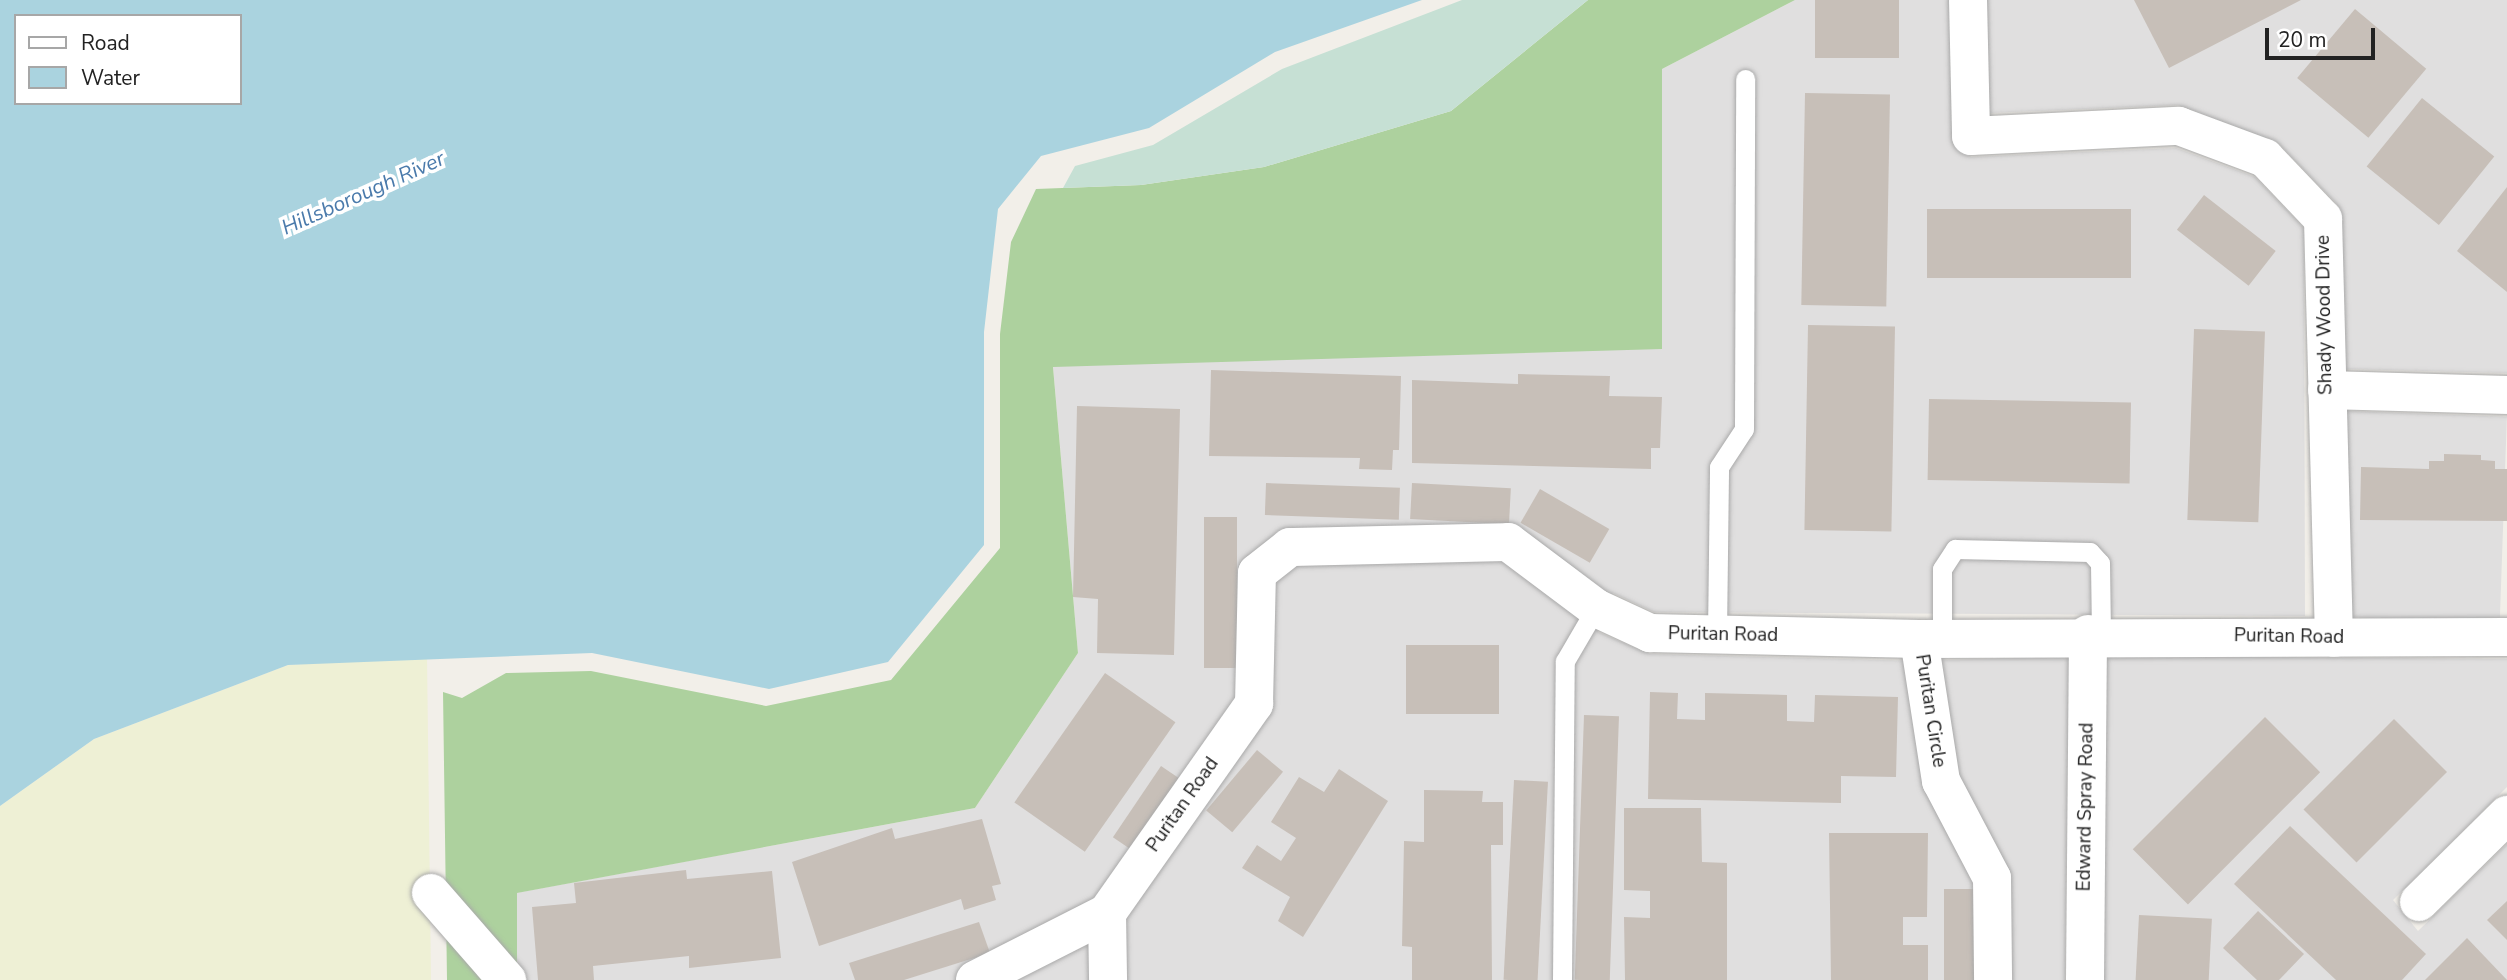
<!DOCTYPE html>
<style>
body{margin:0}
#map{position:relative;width:2507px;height:980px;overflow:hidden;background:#f2efe9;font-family:"Nunito Sans",sans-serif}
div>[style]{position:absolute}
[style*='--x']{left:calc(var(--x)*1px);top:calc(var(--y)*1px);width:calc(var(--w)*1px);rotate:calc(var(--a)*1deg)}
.residential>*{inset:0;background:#e0dfdf;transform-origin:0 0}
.farmland>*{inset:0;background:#eef0d5}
.forest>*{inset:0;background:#add19e}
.wetland>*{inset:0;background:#c6e0d4}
.water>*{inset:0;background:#aad3df}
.building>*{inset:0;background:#c7bfb8;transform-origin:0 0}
.roads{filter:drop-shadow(0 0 2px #a9a9a9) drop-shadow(0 0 2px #a9a9a9)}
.service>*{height:19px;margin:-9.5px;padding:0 9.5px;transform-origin:9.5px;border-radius:9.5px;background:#fff}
.minor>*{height:38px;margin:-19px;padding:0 19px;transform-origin:19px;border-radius:19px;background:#fff}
span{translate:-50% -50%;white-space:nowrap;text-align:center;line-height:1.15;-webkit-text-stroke:7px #fff;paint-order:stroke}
.street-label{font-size:19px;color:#222}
.water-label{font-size:21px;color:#4a7aab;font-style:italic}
.legend{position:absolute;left:14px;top:14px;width:228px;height:91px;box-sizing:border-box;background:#fff;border:2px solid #a7a7a7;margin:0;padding:9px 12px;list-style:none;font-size:21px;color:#222}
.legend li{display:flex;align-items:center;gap:14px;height:35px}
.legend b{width:35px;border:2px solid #a7a7a7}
.scale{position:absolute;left:2265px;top:28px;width:110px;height:32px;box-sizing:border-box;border:4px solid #222;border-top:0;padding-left:9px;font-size:21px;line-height:24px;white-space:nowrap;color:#222;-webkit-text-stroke:5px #fff;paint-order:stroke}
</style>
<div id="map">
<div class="residential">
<i style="clip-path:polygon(1795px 0,1949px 0,1952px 136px,1971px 157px,2176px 148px,2255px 177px,2304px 228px,2305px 616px,1654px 612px,1613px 593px,1598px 632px,1650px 654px,1919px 661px,2069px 656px,2065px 980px,517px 980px,516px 893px,975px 808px,1078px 653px,1053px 366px,1662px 348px,1662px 69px)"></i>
<i style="clip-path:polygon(1987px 0,2507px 0,2507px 373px,2345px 369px,2342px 218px,2336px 203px,2278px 143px,2178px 105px,1989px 113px)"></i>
<i style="left:2345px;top:411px;width:162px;height:206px;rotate:2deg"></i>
<i style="clip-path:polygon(2107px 656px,2507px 659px,2507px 787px,2393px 900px,2418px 931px,2507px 844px,2507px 980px,2104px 980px)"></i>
</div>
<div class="farmland">
<i style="clip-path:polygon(427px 656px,431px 980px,0 980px,0 806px,94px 739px,288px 665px)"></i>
</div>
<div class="forest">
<i style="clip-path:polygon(1588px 0,1795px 0,1662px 69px,1662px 349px,1053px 367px,1078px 653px,975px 808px,517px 893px,517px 980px,447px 980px,443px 692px,462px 698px,506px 673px,591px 671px,766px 706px,891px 680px,1000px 548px,1000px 334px,1011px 242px,1036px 189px,1141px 185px,1264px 167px,1451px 111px)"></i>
</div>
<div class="wetland">
<i style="clip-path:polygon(1462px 0,1588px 0,1451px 111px,1264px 167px,1141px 185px,1063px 188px,1075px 166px,1153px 145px,1282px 69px)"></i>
</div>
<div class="water">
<i style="clip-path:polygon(evenodd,0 0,1422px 0,1275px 52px,1149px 128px,1041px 156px,998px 209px,984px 332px,984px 545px,888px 662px,769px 689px,592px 653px,288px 665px,94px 739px,0 806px,0 0,16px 16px,240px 16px,240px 103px,16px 103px,16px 16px)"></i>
</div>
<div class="building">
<i style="left:1815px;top:0;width:84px;height:58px"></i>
<i style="clip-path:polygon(2134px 0,2301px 0,2169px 68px)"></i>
<i style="left:2355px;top:9px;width:93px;height:90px;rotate:40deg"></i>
<i style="left:1805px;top:93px;width:85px;height:212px;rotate:1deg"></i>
<i style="left:2422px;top:98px;width:93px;height:88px;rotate:39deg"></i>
<i style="clip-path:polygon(2507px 187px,2507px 292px,2457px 251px)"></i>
<i style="left:2204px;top:195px;width:91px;height:44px;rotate:38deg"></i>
<i style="left:2131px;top:209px;width:69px;height:204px;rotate:90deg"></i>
<i style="left:1808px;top:325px;width:87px;height:205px;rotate:1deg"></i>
<i style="left:2194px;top:329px;width:71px;height:191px;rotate:2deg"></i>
<i style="clip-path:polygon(1211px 370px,1401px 376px,1399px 450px,1393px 450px,1392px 470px,1359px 469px,1360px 458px,1209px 456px)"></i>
<i style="clip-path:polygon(1518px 374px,1610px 376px,1609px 396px,1662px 397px,1660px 448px,1651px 448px,1651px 469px,1412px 463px,1412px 380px,1518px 384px)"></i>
<i style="left:1929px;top:399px;width:202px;height:81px;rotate:1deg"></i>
<i style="clip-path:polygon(1077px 406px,1180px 409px,1174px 655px,1097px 653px,1098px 599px,1073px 597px)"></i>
<i style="clip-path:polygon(2444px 454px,2481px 455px,2481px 460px,2495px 461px,2495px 469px,2507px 469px,2507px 521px,2360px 520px,2361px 467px,2429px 469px,2429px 461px,2444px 461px)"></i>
<i style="left:1266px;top:483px;width:134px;height:32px;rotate:2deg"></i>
<i style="left:1412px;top:483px;width:99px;height:36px;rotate:3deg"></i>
<i style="left:1540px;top:489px;width:80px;height:39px;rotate:30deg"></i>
<i style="left:1204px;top:517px;width:33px;height:151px"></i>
<i style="left:1406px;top:645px;width:93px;height:69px"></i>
<i style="left:1105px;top:673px;width:86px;height:158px;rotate:35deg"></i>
<i style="clip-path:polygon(1650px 692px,1678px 693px,1677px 719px,1705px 720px,1705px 693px,1787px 695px,1787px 721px,1814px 722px,1815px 695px,1898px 697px,1896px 777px,1841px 776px,1841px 803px,1648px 799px)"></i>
<i style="left:1584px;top:715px;width:35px;height:265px;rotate:2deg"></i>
<i style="left:2265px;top:717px;width:78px;height:187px;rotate:45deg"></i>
<i style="left:2394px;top:719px;width:75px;height:128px;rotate:45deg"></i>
<i style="left:1257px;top:750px;width:34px;height:79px;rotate:40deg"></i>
<i style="left:1161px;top:766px;width:32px;height:86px;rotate:34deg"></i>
<i style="clip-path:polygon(1339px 769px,1388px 801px,1303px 937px,1278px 921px,1290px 897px,1242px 868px,1257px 845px,1281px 861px,1296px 838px,1271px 822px,1299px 777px,1324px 792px)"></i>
<i style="left:1514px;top:780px;width:34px;height:200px;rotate:3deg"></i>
<i style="clip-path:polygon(1424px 790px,1483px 791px,1482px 802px,1503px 802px,1503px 845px,1491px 845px,1492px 980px,1412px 980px,1412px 947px,1402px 946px,1404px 841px,1424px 842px)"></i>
<i style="clip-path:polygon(1624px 808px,1701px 808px,1702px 862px,1727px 863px,1727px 980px,1625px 980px,1624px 917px,1650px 918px,1650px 891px,1624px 890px)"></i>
<i style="clip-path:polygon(982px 819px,1001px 884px,992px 886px,996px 900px,964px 910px,961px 899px,819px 946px,792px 862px,892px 828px,895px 839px)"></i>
<i style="clip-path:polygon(2290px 826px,2426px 954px,2402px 980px,2336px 980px,2234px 884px)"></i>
<i style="clip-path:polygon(1829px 833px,1928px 833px,1927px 917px,1903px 917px,1903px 945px,1928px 945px,1928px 980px,1831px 980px)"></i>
<i style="clip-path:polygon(686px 870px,687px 879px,772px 871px,781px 958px,689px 968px,689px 956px,593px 966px,594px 980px,538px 980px,532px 907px,576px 903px,574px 883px)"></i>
<i style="left:1944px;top:889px;width:34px;height:91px"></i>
<i style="clip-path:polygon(2507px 901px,2507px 940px,2487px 920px)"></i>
<i style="clip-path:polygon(2258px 911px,2304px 954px,2279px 980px,2257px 980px,2223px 948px)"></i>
<i style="left:2139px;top:915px;width:73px;height:65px;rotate:3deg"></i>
<i style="clip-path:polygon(979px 922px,990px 953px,904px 980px,855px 980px,849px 963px)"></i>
<i style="clip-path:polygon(2467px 938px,2507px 980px,2425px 980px)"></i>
</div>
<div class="roads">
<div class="service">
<i style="--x:1717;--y:635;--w:168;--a:-89.3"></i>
<i style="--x:1719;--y:467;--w:45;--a:-56.7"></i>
<i style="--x:1744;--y:429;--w:350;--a:-89.8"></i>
<i style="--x:1942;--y:638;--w:69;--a:-90"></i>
<i style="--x:1942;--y:569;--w:24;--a:-57"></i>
<i style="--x:1955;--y:549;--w:135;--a:1.3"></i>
<i style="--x:2090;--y:552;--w:15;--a:48"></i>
<i style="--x:2100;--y:563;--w:71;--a:89.2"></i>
<i style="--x:1562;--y:980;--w:319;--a:-89.5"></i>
<i style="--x:1565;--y:661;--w:61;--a:-59.7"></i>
</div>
<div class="minor">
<i style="--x:1968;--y:0;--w:136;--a:88.7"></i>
<i style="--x:1971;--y:136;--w:208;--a:-2.8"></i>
<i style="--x:2179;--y:126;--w:92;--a:20.4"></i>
<i style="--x:2265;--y:158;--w:84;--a:46.4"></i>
<i style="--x:2323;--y:219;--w:419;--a:88.5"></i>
<i style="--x:2327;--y:390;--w:180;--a:1.6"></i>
<i style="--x:1919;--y:639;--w:144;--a:81.2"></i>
<i style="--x:1941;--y:781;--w:110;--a:62.3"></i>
<i style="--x:1992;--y:878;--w:102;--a:89.4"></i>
<i style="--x:431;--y:893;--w:116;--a:48.9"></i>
<i style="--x:2419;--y:902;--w:124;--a:-44.7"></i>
<i style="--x:1107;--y:913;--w:67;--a:89.1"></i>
<i style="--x:975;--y:980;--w:148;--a:-26.9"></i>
<i style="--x:1107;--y:913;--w:256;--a:-54.9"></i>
<i style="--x:1254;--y:704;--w:131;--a:-88.7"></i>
<i style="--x:1257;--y:573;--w:42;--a:-38.2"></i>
<i style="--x:1290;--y:547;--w:218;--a:-1.3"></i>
<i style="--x:1508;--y:542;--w:110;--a:36.9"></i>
<i style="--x:1596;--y:608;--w:60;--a:24.8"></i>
<i style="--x:1650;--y:633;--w:269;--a:1.3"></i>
<i style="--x:1919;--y:639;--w:588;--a:-0.19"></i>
<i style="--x:2085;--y:980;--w:346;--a:-89.5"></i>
</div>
</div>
<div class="street-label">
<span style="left:2325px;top:315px;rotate:-91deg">Shady Wood Drive</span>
<span style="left:1723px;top:635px;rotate:1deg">Puritan Road</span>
<span style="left:2289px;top:637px;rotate:1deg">Puritan Road</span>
<span style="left:1930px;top:711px;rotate:81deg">Puritan Circle</span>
<span style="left:1183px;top:805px;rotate:-55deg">Puritan Road</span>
<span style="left:2086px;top:807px;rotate:-89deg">Edward Spray Road</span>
</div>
<div class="water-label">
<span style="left:363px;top:193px;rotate:-24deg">Hillsborough River</span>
</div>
<ul class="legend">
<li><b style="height:9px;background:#fff"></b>Road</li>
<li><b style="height:19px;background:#aad3df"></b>Water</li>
</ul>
<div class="scale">20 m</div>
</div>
